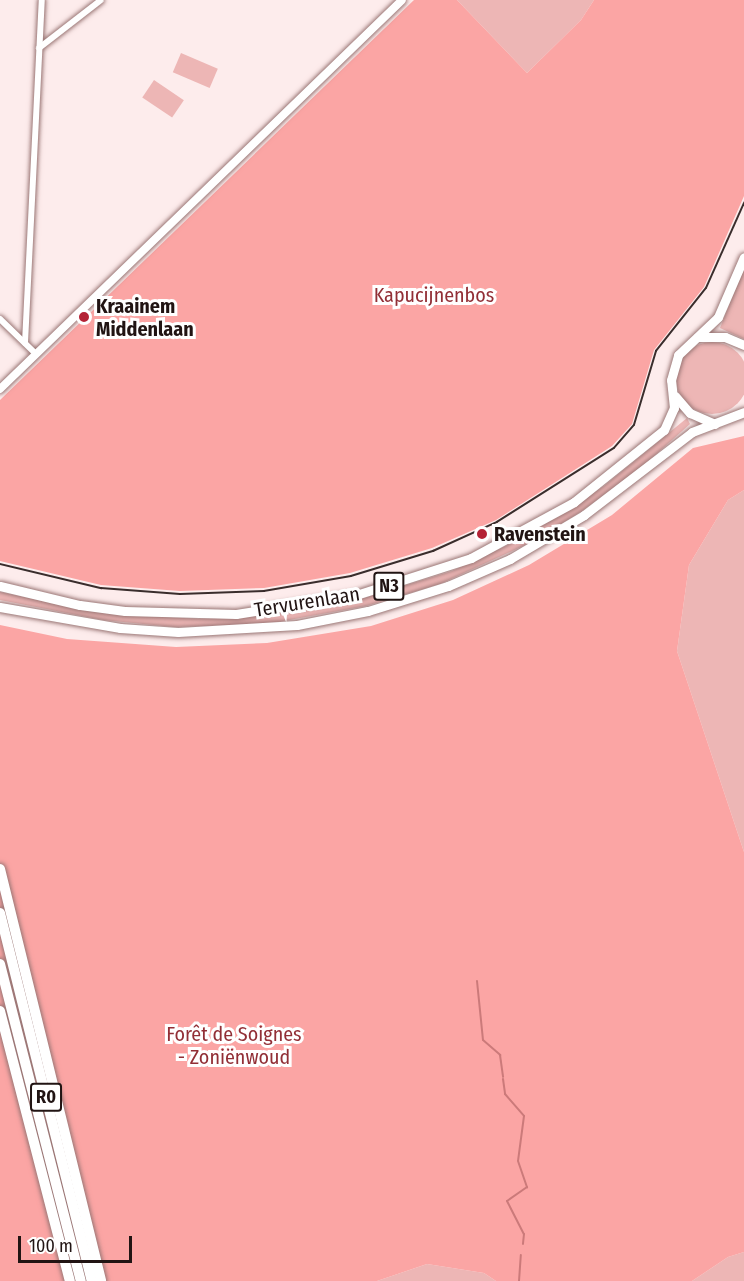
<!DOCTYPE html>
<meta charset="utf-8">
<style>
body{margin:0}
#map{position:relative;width:744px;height:1281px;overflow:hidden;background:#fdecec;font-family:"Fira Sans Condensed",sans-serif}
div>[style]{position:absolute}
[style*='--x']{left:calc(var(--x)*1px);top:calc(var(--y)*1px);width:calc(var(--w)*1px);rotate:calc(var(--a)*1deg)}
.green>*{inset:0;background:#edb6b5;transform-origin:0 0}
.round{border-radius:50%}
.forest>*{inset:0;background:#fba5a4}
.stream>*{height:2px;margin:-1px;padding:0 1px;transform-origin:1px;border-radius:1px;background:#cb7a7a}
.roads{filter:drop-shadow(0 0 2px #9a7675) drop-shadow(0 0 2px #9a7675)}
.street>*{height:6px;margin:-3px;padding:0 3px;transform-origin:3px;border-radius:3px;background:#fff}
.secondary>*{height:8px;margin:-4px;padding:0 4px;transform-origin:4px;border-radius:4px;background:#fff}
.primary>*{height:9px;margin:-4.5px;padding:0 4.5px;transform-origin:4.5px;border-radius:4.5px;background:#fff}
.highway>*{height:10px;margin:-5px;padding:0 5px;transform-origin:5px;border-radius:5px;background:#fff}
.tram>*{height:1.5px;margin:-0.75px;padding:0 0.75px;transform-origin:0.75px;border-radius:0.75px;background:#3a2d2c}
.dots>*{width:16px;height:16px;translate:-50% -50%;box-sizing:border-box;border:3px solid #fff;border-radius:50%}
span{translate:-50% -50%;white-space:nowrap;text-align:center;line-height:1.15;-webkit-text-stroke:6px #fff;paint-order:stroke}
.shield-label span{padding:2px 4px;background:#fff;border:2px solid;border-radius:4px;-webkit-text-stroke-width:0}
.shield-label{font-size:18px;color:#211413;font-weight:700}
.park-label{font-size:20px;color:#922f36}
.poi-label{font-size:20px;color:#211413;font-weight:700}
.left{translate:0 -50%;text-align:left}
.street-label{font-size:20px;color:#211413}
.scale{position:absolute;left:18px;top:1236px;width:114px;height:27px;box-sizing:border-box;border:3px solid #211413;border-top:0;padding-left:8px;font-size:18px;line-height:21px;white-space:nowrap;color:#211413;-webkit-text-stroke:4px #fff;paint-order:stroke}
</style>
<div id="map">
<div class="green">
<i style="clip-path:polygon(457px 0,594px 0,581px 20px,527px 73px)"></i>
<i style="left:181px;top:53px;width:40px;height:21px;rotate:23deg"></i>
<i style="left:154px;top:80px;width:36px;height:21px;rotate:34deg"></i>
<i style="clip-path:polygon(744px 268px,744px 339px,720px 328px)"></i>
<i class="round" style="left:676px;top:342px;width:72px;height:72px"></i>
<i style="clip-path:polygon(687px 418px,690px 424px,644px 465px,582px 511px,534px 541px,440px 584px,366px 606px,267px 624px,174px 627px,103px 620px,0 600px,0 592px,96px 612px,198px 619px,272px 615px,361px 599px,452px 571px,525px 537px,604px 486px)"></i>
<i style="clip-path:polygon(744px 490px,744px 852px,677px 651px,689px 565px,728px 500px)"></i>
<i style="clip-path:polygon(744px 1252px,744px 1281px,692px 1281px,728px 1257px)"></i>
<i style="clip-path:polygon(427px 1264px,484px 1273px,496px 1281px,377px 1281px)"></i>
</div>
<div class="forest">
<i style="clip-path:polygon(414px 0,457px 0,527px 73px,581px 20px,594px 0,744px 0,744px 196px,704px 287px,654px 350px,632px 424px,612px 446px,496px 520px,432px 548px,350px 573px,264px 588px,180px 591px,101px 585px,0 561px,0 400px)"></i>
<i style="clip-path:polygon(744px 436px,744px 490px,728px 500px,689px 565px,677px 651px,744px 852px,744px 1252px,728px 1257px,692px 1281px,496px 1281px,484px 1273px,427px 1264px,377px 1281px,0 1281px,0 625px,67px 639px,176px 647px,267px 643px,371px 626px,453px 600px,529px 565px,612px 515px,693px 448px)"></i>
</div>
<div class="stream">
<i style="--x:477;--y:981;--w:59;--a:84.2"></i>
<i style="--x:483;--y:1040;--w:23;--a:41"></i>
<i style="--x:500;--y:1055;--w:22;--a:82"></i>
<i style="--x:503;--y:1079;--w:15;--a:82"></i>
<i style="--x:505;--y:1094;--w:29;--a:49"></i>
<i style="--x:524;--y:1116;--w:45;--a:97.6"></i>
<i style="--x:518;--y:1161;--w:28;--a:71"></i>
<i style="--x:527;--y:1187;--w:24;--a:145"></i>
<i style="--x:507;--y:1201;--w:37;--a:63"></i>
<i style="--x:524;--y:1234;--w:10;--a:96"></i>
<i style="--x:519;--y:1281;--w:26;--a:-86"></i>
</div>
<div class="roads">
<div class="street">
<i style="--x:39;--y:48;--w:78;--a:-37.7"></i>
<i style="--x:0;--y:319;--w:50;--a:44.2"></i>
<i style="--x:25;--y:343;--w:343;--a:-87.2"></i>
</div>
<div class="secondary">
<i style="--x:0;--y:389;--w:559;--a:-44.06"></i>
</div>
<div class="primary">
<i style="--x:698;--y:337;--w:27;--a:0"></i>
<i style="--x:725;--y:337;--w:21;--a:23"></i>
<i style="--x:675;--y:396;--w:23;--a:49"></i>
<i style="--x:690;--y:413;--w:27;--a:24"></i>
<i style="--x:0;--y:586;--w:82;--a:13.4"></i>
<i style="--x:80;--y:605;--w:45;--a:7.6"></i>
<i style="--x:125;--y:611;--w:111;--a:1.5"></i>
<i style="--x:236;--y:614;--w:121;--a:-9"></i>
<i style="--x:356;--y:595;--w:121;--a:-17.8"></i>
<i style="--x:471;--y:558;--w:117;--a:-28.5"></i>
<i style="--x:574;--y:502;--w:115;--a:-38.7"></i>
<i style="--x:664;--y:430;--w:24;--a:-66"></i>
<i style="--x:674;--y:408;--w:28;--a:-96"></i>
<i style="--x:671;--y:380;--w:26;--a:-74"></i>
<i style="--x:678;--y:355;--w:55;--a:-43.5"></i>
<i style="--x:718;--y:317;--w:65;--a:-66.6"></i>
<i style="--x:0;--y:607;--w:122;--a:9.9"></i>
<i style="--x:120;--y:628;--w:58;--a:3.9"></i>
<i style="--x:178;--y:632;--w:119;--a:-3.4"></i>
<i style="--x:297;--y:625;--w:72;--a:-11.2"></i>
<i style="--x:368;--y:611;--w:84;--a:-17.4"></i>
<i style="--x:448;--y:586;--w:68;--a:-23.5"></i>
<i style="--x:510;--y:559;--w:86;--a:-30.7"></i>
<i style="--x:584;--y:515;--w:136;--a:-37.5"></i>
<i style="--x:692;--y:432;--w:56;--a:-21"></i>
</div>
<div class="highway">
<i style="--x:0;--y:869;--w:424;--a:76.2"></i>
<i style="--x:0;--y:913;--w:379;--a:76"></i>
<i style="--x:0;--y:964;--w:327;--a:75.7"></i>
<i style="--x:0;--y:1011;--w:279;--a:75.5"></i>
</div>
</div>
<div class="tram">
<i style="--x:0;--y:564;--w:104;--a:13.4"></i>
<i style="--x:101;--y:588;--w:79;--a:4.3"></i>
<i style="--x:180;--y:594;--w:84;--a:-2"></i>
<i style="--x:264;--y:591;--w:88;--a:-9.8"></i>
<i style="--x:351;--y:576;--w:86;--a:-17"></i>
<i style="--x:433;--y:551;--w:70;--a:-24.4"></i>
<i style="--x:497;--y:522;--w:138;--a:-32.3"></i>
<i style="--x:614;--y:448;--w:30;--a:-49"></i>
<i style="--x:634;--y:425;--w:77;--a:-73.4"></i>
<i style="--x:656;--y:351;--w:80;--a:-51.6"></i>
<i style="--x:706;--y:288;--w:93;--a:-65.9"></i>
</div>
<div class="dots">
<i style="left:84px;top:317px;background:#b42235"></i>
<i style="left:482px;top:534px;background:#b42235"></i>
</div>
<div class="shield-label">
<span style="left:389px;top:586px">N3</span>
<span style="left:46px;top:1097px">R0</span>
</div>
<div class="park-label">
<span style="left:434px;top:295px">Kapucijnenbos</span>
<span style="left:234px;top:1046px">Forêt de Soignes<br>- Zoniënwoud</span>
</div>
<div class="poi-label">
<span class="left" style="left:96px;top:318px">Kraainem<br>Middenlaan</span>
<span class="left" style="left:494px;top:534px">Ravenstein</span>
</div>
<div class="street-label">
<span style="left:307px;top:602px;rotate:-9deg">Tervurenlaan</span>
</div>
<div class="scale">100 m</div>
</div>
